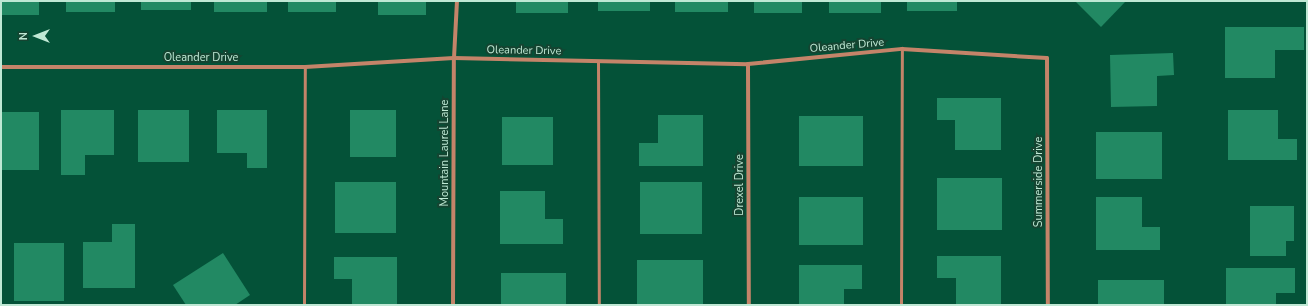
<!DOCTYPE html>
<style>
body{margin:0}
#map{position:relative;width:1308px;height:306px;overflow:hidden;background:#045238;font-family:"Nunito Sans",sans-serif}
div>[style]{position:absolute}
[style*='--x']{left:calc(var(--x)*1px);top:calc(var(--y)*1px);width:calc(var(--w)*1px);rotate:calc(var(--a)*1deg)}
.building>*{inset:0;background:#228963;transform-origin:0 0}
.service>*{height:3px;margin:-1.5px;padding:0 1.5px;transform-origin:1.5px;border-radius:1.5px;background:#c48469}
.minor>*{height:4px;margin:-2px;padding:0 2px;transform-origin:2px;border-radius:2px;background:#c48469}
span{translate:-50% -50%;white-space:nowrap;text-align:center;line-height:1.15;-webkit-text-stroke:4px #154431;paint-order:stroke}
.street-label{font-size:11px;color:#bfe8d4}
.frame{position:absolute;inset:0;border:2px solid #bfe8d4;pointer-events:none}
.north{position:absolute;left:16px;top:16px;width:40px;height:40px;-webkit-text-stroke:3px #154431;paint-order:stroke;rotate:270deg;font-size:11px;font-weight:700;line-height:16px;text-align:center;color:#bfe8d4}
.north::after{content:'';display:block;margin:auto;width:14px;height:18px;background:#bfe8d4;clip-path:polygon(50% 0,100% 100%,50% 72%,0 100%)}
</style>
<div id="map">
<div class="building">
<i style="left:1px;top:1px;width:38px;height:14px"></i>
<i style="left:66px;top:1px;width:49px;height:11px"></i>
<i style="left:141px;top:1px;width:50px;height:9px"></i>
<i style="left:214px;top:1px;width:53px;height:11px"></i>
<i style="left:288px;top:1px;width:48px;height:11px"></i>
<i style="left:378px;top:1px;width:48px;height:14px"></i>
<i style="left:516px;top:1px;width:52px;height:12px"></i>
<i style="left:598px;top:1px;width:52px;height:10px"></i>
<i style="left:675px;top:1px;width:53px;height:11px"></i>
<i style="left:754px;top:1px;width:48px;height:12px"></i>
<i style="left:829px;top:1px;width:52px;height:12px"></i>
<i style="left:907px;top:1px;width:50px;height:10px"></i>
<i style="clip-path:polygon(1075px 1px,1126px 1px,1101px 27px)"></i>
<i style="clip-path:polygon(1225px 27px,1304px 27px,1304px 50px,1275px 50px,1275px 78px,1225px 78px)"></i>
<i style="clip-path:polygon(1173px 53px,1174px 75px,1157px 76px,1157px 106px,1111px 107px,1110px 55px)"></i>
<i style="clip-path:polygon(937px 98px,1001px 98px,1001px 150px,955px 150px,955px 120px,937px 120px)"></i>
<i style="clip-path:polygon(61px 110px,114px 110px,114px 155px,85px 155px,85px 175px,61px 175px)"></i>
<i style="left:138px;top:110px;width:51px;height:52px"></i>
<i style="clip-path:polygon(217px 110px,267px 110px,267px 168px,247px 168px,247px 153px,217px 153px)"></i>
<i style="left:350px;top:110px;width:46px;height:47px"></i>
<i style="clip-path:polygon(1228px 110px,1278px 110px,1278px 139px,1297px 139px,1297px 160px,1228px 160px)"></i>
<i style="left:1px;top:112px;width:38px;height:58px"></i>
<i style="clip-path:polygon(658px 115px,703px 115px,703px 166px,639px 166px,639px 143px,658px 143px)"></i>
<i style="left:799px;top:116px;width:64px;height:50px"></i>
<i style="left:502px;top:117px;width:51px;height:48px"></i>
<i style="left:1096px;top:132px;width:66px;height:47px"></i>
<i style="left:937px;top:178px;width:65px;height:52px"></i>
<i style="left:335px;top:182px;width:61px;height:51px"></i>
<i style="left:640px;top:182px;width:62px;height:52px"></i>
<i style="clip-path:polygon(500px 191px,545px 191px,545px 219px,563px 219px,563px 244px,500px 244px)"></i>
<i style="left:799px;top:197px;width:64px;height:48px"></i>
<i style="clip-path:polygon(1096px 197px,1142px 197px,1142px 227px,1160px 227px,1160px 250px,1096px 250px)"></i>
<i style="clip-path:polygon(1250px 206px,1294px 206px,1294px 241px,1286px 241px,1286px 256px,1250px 256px)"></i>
<i style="clip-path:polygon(112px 224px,135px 224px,135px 288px,83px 288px,83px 242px,112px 242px)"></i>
<i style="left:14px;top:243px;width:50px;height:58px"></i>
<i style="clip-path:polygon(223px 253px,250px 295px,235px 305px,186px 305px,173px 285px)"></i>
<i style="clip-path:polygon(937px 256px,1001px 256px,1001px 305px,956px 305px,956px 278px,937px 278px)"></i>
<i style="clip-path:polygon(334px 257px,397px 257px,397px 305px,352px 305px,352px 279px,334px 279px)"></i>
<i style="left:637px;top:260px;width:66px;height:45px"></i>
<i style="clip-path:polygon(799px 265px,862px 265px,862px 289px,844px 289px,844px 305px,799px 305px)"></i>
<i style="clip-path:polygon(1226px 268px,1295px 268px,1295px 293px,1276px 293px,1276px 305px,1226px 305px)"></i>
<i style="left:501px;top:273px;width:65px;height:32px"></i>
<i style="left:1098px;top:280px;width:66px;height:25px"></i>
</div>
<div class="service">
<i style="--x:598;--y:61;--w:244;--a:89.8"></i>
<i style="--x:304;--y:305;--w:238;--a:-89.8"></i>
<i style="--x:901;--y:305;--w:256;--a:-89.8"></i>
</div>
<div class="minor">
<i style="--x:748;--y:64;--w:241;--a:89.8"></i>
<i style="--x:1;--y:67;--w:304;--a:0"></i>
<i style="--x:305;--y:67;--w:149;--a:-3.5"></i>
<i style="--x:454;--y:58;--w:294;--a:1.2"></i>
<i style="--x:748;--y:64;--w:155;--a:-5.6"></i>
<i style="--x:902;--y:49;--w:145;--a:3.6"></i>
<i style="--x:1047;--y:58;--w:247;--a:89.8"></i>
<i style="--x:453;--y:305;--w:247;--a:-89.8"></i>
<i style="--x:454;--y:58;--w:57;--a:-87"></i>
</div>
<div class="street-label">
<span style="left:847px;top:46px;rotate:-5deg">Oleander Drive</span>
<span style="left:524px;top:51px;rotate:1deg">Oleander Drive</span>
<span style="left:201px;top:58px">Oleander Drive</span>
<span style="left:445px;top:153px;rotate:-90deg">Mountain Laurel Lane</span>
<span style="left:1039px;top:182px;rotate:-90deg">Summerside Drive</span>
<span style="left:740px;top:185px;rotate:-90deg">Drexel Drive</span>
</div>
<div class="frame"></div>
<div class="north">N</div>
</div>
